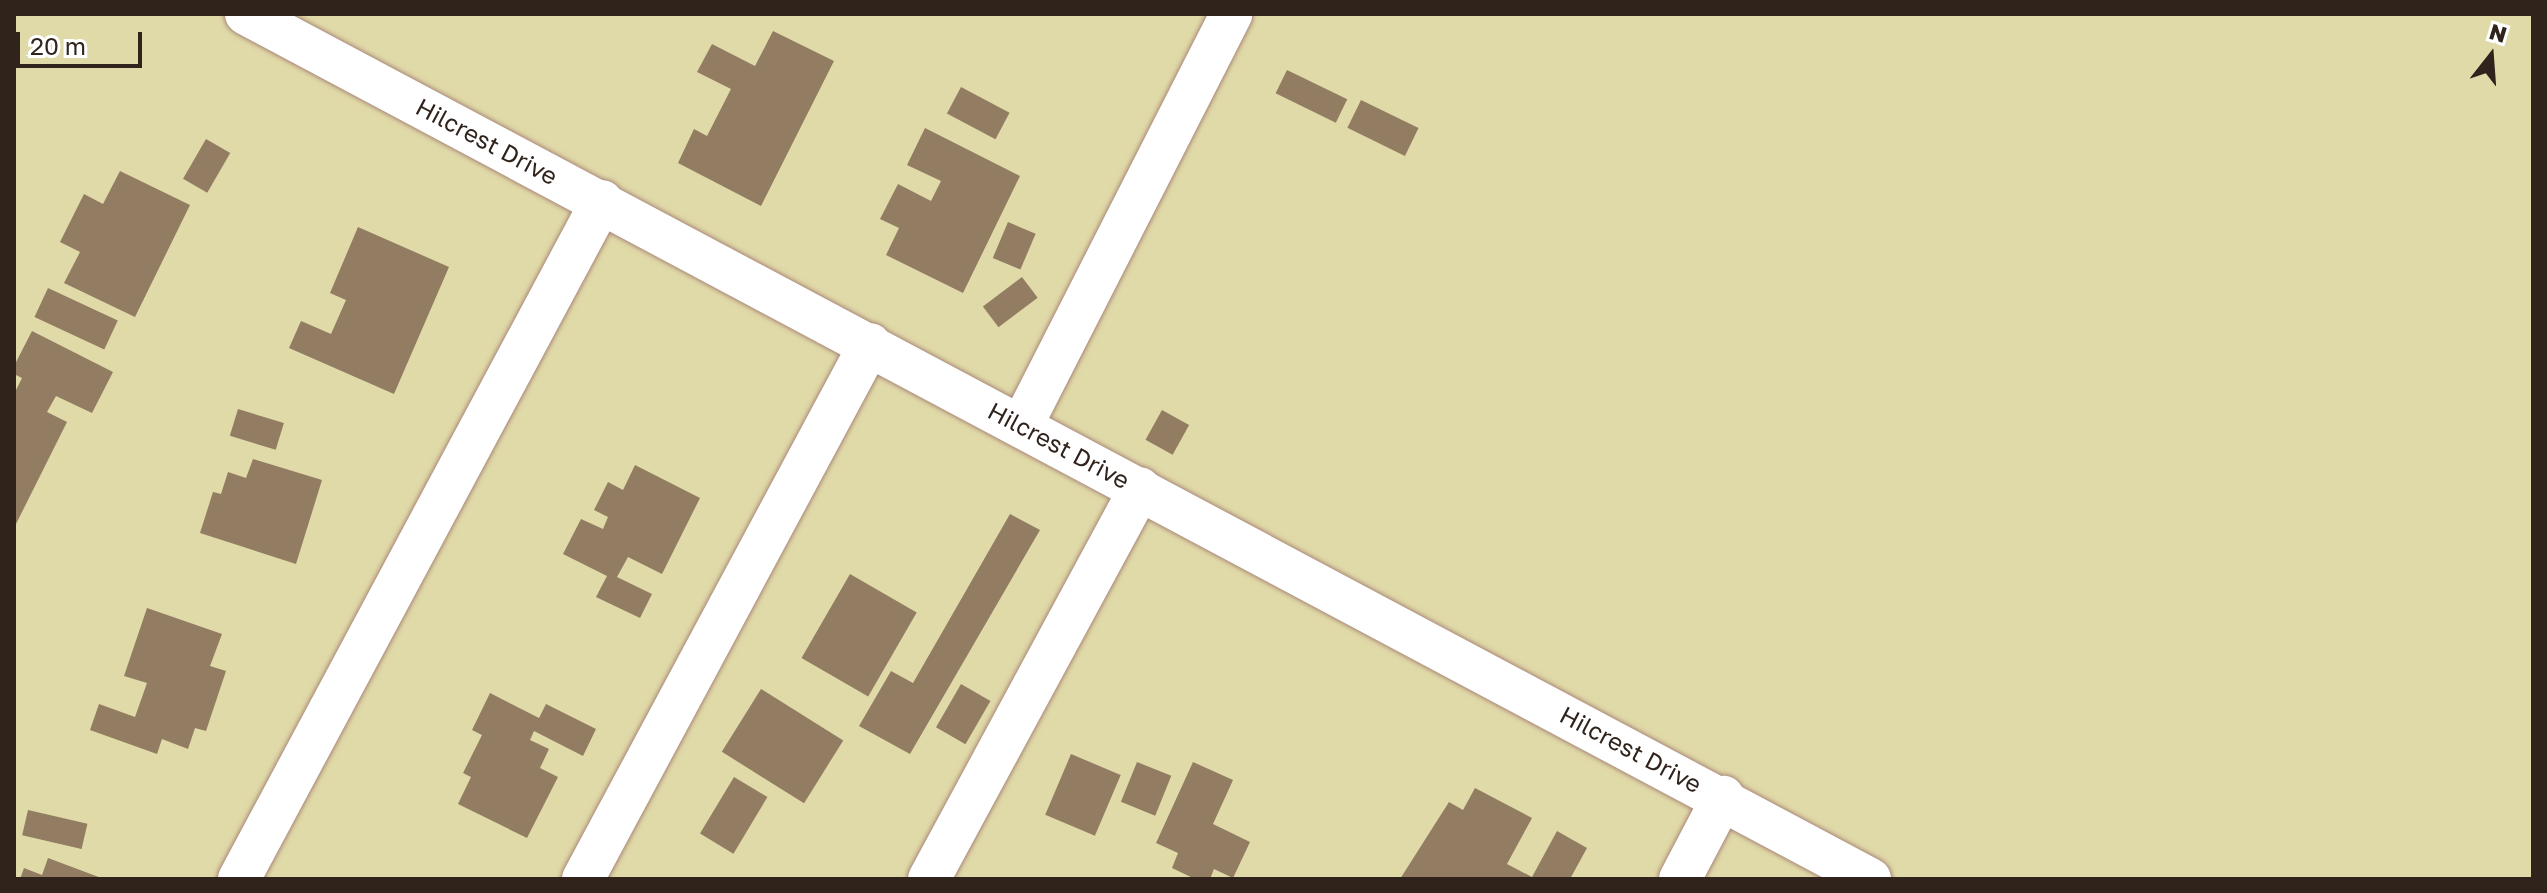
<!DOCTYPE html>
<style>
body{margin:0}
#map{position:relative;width:2547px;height:893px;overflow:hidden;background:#fbece5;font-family:"Golos Text",sans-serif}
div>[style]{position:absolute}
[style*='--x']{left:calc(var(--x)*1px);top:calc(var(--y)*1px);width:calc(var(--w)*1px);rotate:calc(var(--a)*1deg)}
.green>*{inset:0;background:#e0d9a8;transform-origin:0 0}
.building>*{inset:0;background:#927d62;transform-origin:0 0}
.roads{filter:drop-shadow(0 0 2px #a98878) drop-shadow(0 0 2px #a98878)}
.minor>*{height:42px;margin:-21px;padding:0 21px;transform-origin:21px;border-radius:21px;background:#fff}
span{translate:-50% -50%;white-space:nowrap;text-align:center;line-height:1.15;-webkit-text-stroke:8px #fff;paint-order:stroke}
.street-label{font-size:24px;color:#30231c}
.frame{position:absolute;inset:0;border:16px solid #30231c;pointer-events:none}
.north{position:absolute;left:2451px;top:16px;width:80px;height:80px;-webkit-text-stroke:6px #fff;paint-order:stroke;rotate:17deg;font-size:22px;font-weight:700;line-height:32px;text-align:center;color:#30231c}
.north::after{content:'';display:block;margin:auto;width:28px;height:36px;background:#30231c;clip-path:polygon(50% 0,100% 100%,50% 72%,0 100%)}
.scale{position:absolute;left:16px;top:32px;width:126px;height:36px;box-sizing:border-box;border:4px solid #30231c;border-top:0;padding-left:10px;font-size:24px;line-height:28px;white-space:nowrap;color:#30231c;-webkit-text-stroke:6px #fff;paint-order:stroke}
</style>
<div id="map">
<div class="green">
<i style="left:14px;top:14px;width:2519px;height:865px"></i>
</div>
<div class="building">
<i style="clip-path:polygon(773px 31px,834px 61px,761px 206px,678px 163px,694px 129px,707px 136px,731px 89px,697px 72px,712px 44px,755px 66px)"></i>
<i style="left:1287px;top:70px;width:67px;height:26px;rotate:26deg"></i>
<i style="left:961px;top:87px;width:55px;height:30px;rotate:28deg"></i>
<i style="left:1361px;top:100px;width:64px;height:31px;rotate:26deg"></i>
<i style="clip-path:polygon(925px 128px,1020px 176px,963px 293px,886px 255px,899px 228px,880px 219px,898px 184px,931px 201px,941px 181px,907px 165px)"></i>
<i style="left:206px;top:139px;width:28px;height:46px;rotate:30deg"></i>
<i style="clip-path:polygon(120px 171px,190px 205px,135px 317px,64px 283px,80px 252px,60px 242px,84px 194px,103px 204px)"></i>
<i style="left:1008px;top:222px;width:30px;height:39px;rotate:23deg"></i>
<i style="clip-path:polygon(358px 227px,449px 267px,394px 394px,289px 348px,301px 321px,331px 334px,346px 300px,330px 293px)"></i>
<i style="left:1022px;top:277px;width:26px;height:49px;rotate:53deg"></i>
<i style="left:48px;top:288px;width:77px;height:32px;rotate:25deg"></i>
<i style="clip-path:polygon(32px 331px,113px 372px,92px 413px,56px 396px,47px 412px,67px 422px,14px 528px,14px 394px,22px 378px,14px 374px,14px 366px)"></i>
<i style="left:238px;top:409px;width:48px;height:28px;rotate:17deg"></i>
<i style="left:1162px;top:410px;width:31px;height:34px;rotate:29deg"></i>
<i style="clip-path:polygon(253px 459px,322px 480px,296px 564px,200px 533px,213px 492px,221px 494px,228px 472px,246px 478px)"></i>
<i style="clip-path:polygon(635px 465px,700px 498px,662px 574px,628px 557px,617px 577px,652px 594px,640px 618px,596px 597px,607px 576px,563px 554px,581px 519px,603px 529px,608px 517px,594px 510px,608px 482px,623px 490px)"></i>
<i style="clip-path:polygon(1010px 514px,1040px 530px,910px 754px,859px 726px,891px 671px,913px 683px)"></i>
<i style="left:850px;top:574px;width:77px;height:97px;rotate:30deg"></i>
<i style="clip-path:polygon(147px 608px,222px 634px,210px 666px,226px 671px,206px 731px,195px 728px,188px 749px,162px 739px,157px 754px,90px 730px,99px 704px,135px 717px,147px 683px,124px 676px)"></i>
<i style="left:961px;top:684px;width:34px;height:50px;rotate:30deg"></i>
<i style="left:761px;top:689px;width:97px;height:74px;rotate:32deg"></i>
<i style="clip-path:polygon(490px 693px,539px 718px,546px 704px,596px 729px,583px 756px,534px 731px,530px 740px,549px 749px,540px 768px,558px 777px,527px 838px,458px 804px,471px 777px,463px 773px,482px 735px,472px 730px)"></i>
<i style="left:1071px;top:754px;width:54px;height:66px;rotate:23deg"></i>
<i style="left:1137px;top:762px;width:37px;height:43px;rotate:22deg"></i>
<i style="clip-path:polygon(1193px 762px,1233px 780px,1213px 824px,1250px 842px,1233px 878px,1214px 869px,1210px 879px,1195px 879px,1172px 868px,1178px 853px,1156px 843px)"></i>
<i style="left:734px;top:777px;width:39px;height:66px;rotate:31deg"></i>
<i style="clip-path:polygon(1475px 788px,1532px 818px,1507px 864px,1532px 877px,1557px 831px,1587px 848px,1570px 879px,1400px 879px,1449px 802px,1463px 810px)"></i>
<i style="left:28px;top:810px;width:61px;height:26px;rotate:13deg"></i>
<i style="clip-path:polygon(48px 858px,104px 879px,20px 879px,24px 868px,42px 875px)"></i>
</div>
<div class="roads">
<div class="minor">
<i style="--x:246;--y:14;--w:1840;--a:28.04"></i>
<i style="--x:1022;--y:425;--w:461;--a:-63"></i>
<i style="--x:239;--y:879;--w:769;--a:-61.84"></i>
<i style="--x:583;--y:879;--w:607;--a:-61.79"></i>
<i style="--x:929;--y:879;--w:444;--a:-61.6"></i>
<i style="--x:1680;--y:879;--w:93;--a:-62.3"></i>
</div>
</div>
<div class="street-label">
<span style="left:487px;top:141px;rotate:28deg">Hilcrest Drive</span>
<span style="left:1059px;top:445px;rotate:28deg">Hilcrest Drive</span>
<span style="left:1631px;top:749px;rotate:28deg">Hilcrest Drive</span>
</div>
<div class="frame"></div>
<div class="north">N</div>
<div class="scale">20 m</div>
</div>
